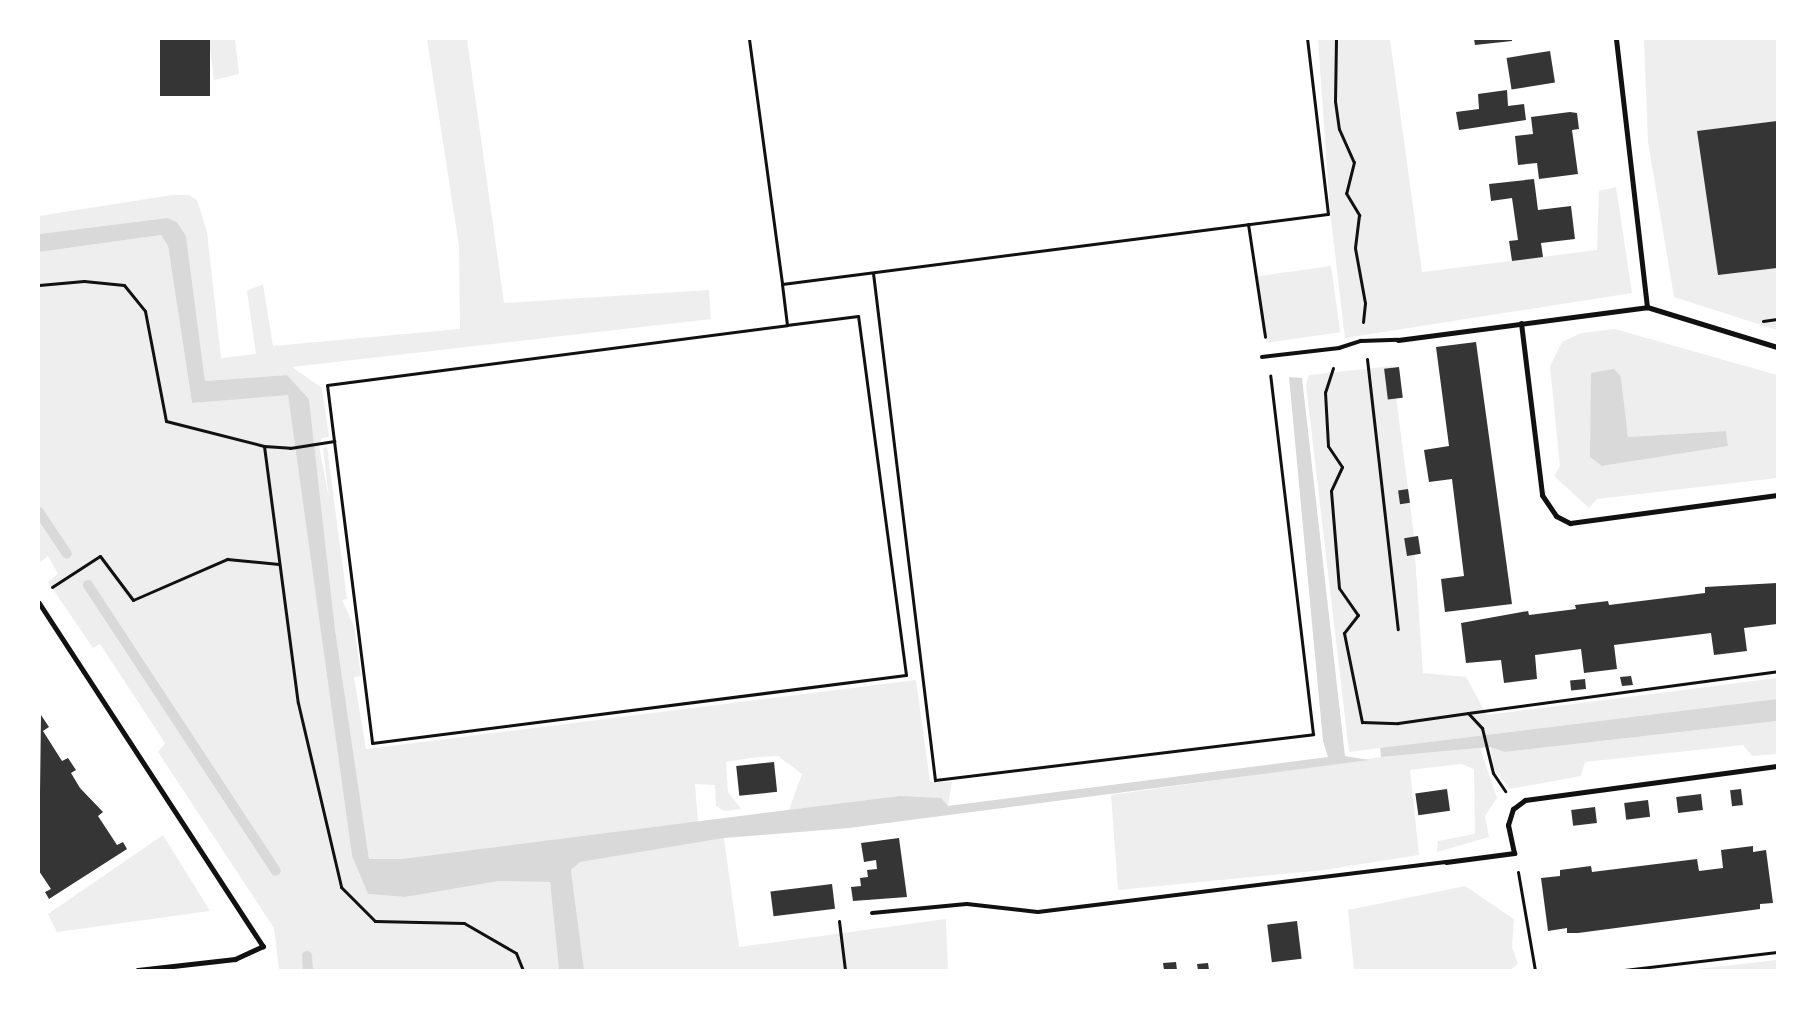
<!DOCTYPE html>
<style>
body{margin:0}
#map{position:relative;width:1816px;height:1009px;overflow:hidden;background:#fff;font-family:"DM Sans",sans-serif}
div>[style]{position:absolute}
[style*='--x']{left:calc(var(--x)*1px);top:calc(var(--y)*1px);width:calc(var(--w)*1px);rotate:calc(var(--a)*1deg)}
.green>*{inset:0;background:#eee;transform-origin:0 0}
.water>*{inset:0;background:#d9d9d9}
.stream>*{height:10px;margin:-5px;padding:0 5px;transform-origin:5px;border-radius:5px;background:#d9d9d9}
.building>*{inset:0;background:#353535;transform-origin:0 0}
.path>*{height:3px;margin:-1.5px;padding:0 1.5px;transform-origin:1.5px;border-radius:1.5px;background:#111}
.service>*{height:4px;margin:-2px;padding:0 2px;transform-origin:2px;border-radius:2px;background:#111}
.minor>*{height:5px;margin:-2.5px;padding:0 2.5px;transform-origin:2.5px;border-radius:2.5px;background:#111}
span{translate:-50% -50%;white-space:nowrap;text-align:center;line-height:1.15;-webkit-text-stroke:5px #fff;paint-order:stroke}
.frame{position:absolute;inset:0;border:40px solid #fff;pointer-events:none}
</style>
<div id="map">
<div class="green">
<i style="clip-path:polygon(209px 39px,235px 39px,239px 74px,214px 80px)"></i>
<i style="clip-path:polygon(427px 39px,467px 39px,504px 303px,709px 290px,711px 319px,292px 367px,322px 388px,329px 437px,322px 438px,319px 446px,329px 498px,323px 448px,327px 447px,347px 599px,342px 600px,354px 626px,361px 676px,354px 677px,366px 749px,916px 680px,930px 782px,952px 782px,948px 806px,899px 796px,789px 810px,802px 774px,778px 756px,757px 757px,726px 762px,728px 792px,741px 809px,724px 811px,716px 806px,715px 785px,695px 784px,698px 822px,401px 859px,369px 859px,335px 629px,309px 399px,287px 375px,205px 381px,186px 236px,177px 222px,167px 218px,39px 234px,39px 216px,172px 195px,189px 195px,197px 200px,207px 232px,221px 358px,256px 354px,247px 291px,263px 284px,273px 346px,460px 329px,459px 246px)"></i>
<i style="clip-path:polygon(1318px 39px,1390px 39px,1422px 272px,1597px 250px,1599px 191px,1616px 187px,1632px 293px,1345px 338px,1330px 211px)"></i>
<i style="clip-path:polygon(1644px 39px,1777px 39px,1777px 330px,1674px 297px,1648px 142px)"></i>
<i style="clip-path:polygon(161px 235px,168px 246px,192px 403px,288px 394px,352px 856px,368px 894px,405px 897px,499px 881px,550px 882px,559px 970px,279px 970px,274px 928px,158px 752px,165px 743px,100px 644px,93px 648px,48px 582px,58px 574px,48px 556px,39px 563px,39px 252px)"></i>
<i style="left:1331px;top:266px;width:67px;height:74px;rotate:82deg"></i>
<i style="clip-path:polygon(evenodd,1615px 329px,1777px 375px,1777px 478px,1597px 499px,1589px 508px,1554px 476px,1560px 466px,1550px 366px,1562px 342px,1581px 333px,1615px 329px,1621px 377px,1628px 437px,1726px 431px,1728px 446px,1602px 466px,1621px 377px)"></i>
<i style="clip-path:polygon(1392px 366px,1413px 527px,1423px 673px,1466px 677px,1487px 715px,1777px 678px,1777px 699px,1349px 752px,1306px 385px,1309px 375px)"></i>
<i style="clip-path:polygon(1777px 721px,1777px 754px,1752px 756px,1743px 745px,1585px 762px,1581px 776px,1510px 789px,1494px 769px,1490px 747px,1505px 752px)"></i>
<i style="clip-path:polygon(1480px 748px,1497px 798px,1485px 816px,1489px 837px,1437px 852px,1438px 841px,1475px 834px,1474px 769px,1461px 764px,1410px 770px,1419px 855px,1324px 870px,1118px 890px,1111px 795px,1381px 757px)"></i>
<i style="clip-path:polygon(163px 835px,210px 911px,57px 932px,48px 914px)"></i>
<i style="clip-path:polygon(724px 838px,739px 947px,946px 919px,948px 970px,584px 970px,571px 870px,579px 862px)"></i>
<i style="clip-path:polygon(1465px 886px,1514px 919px,1512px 947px,1518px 964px,1510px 970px,1354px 970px,1348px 910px)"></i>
<i style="clip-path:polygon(1777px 960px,1777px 970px,1688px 970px)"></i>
</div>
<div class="water">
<i style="clip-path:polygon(167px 218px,177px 222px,186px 236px,205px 381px,287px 375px,309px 399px,335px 629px,369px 859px,401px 859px,899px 796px,941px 798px,948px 806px,1328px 757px,1323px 741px,1289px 377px,1302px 378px,1345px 756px,1369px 760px,849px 828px,724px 838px,580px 862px,571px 870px,584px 970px,559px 970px,550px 882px,499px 881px,405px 897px,368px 894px,352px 856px,288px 395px,192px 403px,168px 246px,161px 235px,39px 252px,39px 234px)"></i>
<i style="clip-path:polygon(1614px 369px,1621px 377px,1628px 437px,1726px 431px,1728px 446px,1602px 466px,1590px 457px,1591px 373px)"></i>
<i style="clip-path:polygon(1777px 699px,1777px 721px,1505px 752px,1490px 747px,1381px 757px,1380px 748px)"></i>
</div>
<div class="stream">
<i style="--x:39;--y:512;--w:50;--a:56.3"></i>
<i style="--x:88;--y:585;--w:342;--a:56.7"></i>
<i style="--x:307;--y:956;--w:14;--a:86"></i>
</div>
<div class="building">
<i style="left:160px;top:39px;width:50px;height:57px"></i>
<i style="clip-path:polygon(1474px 39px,1512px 39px,1512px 41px,1475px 45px)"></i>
<i style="left:1550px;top:51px;width:32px;height:44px;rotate:81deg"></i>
<i style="clip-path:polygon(1507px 90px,1508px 106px,1524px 104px,1526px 120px,1459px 130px,1456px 112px,1479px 109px,1478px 94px)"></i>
<i style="clip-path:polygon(1570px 112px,1577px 113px,1579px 129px,1572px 130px,1578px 174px,1539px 179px,1537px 163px,1518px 165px,1515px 136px,1533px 134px,1531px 117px)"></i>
<i style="clip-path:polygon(1777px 121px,1777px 268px,1718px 275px,1697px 131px)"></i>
<i style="clip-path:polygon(1534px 179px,1538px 210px,1571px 206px,1575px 239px,1541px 243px,1543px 257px,1512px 261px,1509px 241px,1518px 240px,1512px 198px,1491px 201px,1489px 184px)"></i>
<i style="clip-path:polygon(1476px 342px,1512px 604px,1445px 612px,1441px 579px,1464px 576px,1452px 479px,1429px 482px,1424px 450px,1449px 446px,1436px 347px)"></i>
<i style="left:1399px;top:367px;width:31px;height:15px;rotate:83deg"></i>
<i style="left:1408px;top:489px;width:14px;height:10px;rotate:82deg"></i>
<i style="left:1418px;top:536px;width:18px;height:14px;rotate:81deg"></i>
<i style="clip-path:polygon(1777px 583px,1777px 624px,1744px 628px,1747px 651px,1714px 655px,1711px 633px,1614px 645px,1617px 669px,1584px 673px,1581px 649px,1535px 655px,1537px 679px,1504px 683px,1501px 660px,1466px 663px,1461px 623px,1528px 611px,1529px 615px,1576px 609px,1575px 605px,1608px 601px,1609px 605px,1705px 593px,1705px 587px)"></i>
<i style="clip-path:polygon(1631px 676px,1633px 685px,1622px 686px,1620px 677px)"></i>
<i style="left:1585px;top:679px;width:10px;height:15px;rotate:84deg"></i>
<i style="clip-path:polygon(41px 715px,49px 727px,43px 731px,62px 761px,68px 758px,76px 770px,71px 773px,80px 788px,103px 812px,98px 816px,117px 845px,123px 842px,127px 849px,49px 899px,45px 892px,51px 889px,39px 871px)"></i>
<i style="left:774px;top:762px;width:30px;height:38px;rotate:84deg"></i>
<i style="left:1447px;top:789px;width:22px;height:32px;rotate:82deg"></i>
<i style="left:1741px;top:789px;width:16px;height:11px;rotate:83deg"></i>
<i style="left:1701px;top:794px;width:16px;height:25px;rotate:83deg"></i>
<i style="left:1648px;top:800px;width:17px;height:24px;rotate:83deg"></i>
<i style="left:1595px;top:807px;width:16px;height:24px;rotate:83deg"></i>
<i style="clip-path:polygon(899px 838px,907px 897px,853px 901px,851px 887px,861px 886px,860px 878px,868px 877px,867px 870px,877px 869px,876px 860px,864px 862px,861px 843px)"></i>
<i style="clip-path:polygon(1753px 846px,1753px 852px,1766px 850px,1773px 903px,1760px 904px,1760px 909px,1578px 933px,1567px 933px,1567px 928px,1548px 931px,1541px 878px,1560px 876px,1560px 870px,1591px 866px,1592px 872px,1697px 859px,1699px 871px,1723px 868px,1721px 850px)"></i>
<i style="left:832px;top:884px;width:25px;height:62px;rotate:83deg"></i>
<i style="left:1297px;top:921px;width:38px;height:30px;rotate:83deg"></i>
<i style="clip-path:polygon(1176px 962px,1177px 970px,1164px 970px,1163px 963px)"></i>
<i style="clip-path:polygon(1208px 963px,1209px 970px,1198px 970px,1197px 964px)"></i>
</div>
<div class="path">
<i style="--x:749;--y:39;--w:247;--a:82.3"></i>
<i style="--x:782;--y:284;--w:550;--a:-7.31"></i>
<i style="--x:1328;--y:214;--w:176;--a:-96.8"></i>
<i style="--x:1336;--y:39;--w:62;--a:90.9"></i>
<i style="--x:1335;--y:101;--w:28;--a:82"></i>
<i style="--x:1339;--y:129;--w:36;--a:66"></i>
<i style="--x:1354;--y:162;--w:32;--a:104"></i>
<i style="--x:1346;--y:193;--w:26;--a:59"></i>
<i style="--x:1359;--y:215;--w:33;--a:97"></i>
<i style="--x:1355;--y:248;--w:56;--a:79.7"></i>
<i style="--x:1365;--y:303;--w:19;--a:96"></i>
<i style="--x:1248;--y:224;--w:114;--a:81.4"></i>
<i style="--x:873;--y:273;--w:511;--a:83.03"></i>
<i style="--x:935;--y:780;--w:381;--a:-6.9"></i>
<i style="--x:1313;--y:734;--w:361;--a:-96.8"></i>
<i style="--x:39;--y:285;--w:45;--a:-5.1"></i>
<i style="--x:84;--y:281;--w:40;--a:5.7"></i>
<i style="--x:124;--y:285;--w:33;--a:51"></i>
<i style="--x:145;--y:311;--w:112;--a:79.2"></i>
<i style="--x:166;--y:421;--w:101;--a:14.3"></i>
<i style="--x:264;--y:446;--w:259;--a:82.5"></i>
<i style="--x:298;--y:703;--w:189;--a:76.8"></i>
<i style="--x:341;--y:887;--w:48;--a:45"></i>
<i style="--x:375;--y:921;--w:89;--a:1.3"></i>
<i style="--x:464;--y:923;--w:60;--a:30"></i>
<i style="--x:516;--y:953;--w:18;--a:68"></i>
<i style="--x:1763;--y:321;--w:14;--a:-8"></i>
<i style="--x:1367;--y:359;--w:272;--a:83.5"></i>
<i style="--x:1333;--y:368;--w:25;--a:108"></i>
<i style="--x:1325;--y:392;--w:54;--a:86.8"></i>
<i style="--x:1328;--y:446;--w:25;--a:56"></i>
<i style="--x:1342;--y:467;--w:26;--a:115"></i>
<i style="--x:1331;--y:491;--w:97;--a:85.3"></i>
<i style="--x:1339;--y:588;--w:33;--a:55"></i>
<i style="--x:1358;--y:615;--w:23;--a:128"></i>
<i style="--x:1344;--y:633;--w:91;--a:78.6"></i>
<i style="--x:1362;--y:722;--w:36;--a:2"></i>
<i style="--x:1398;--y:723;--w:71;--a:-8.1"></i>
<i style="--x:1468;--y:713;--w:21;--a:47"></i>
<i style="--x:1482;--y:728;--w:46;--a:76.3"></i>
<i style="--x:1493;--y:773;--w:22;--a:56"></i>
<i style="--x:334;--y:441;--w:56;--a:-97.1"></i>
<i style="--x:327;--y:385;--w:464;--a:-7.4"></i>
<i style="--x:264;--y:446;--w:26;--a:4"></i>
<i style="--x:290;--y:448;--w:45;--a:-9"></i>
<i style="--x:334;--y:441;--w:304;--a:82.8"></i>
<i style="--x:372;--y:743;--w:538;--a:-7.26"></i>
<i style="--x:906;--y:675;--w:362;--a:-97.6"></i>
<i style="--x:858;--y:316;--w:72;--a:172.8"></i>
<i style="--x:787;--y:325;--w:41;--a:-97"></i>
<i style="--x:52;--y:587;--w:57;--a:-32.9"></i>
<i style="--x:100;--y:556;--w:55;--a:53.1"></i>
<i style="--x:133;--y:600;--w:103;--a:-23.6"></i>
<i style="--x:227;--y:559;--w:52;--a:5.5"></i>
<i style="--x:1468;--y:713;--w:312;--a:-7.7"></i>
<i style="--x:1518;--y:872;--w:99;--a:80.2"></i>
<i style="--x:839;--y:921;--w:49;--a:83"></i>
<i style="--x:1624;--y:970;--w:154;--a:-6.7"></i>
</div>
<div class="service">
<i style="--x:1262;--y:357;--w:78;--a:-6.7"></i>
<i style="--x:1339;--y:348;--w:23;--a:-18"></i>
<i style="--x:1361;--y:341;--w:37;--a:-2"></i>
<i style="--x:872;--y:913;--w:95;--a:-5.4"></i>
<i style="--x:967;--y:904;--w:71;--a:6.4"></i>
<i style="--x:1038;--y:912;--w:411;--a:-7"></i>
</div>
<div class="minor">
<i style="--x:1616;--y:39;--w:270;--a:83.4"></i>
<i style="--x:1521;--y:323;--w:173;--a:83"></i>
<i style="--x:1542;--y:495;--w:25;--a:56"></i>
<i style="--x:1556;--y:516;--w:16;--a:27"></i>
<i style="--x:1570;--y:523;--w:209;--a:-7.7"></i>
<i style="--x:1398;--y:340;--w:251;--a:-7.5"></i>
<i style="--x:1647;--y:307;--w:136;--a:17.1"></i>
<i style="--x:39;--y:603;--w:410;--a:56.9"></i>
<i style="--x:263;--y:946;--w:31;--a:155"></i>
<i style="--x:235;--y:959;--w:98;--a:173.5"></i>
<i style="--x:1446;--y:862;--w:69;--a:-7.5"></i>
<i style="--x:1514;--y:853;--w:29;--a:-102"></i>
<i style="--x:1508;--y:825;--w:17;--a:-73"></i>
<i style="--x:1513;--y:809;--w:15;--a:-37"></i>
<i style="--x:1525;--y:800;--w:254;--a:-7.7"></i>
</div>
<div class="frame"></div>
</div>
